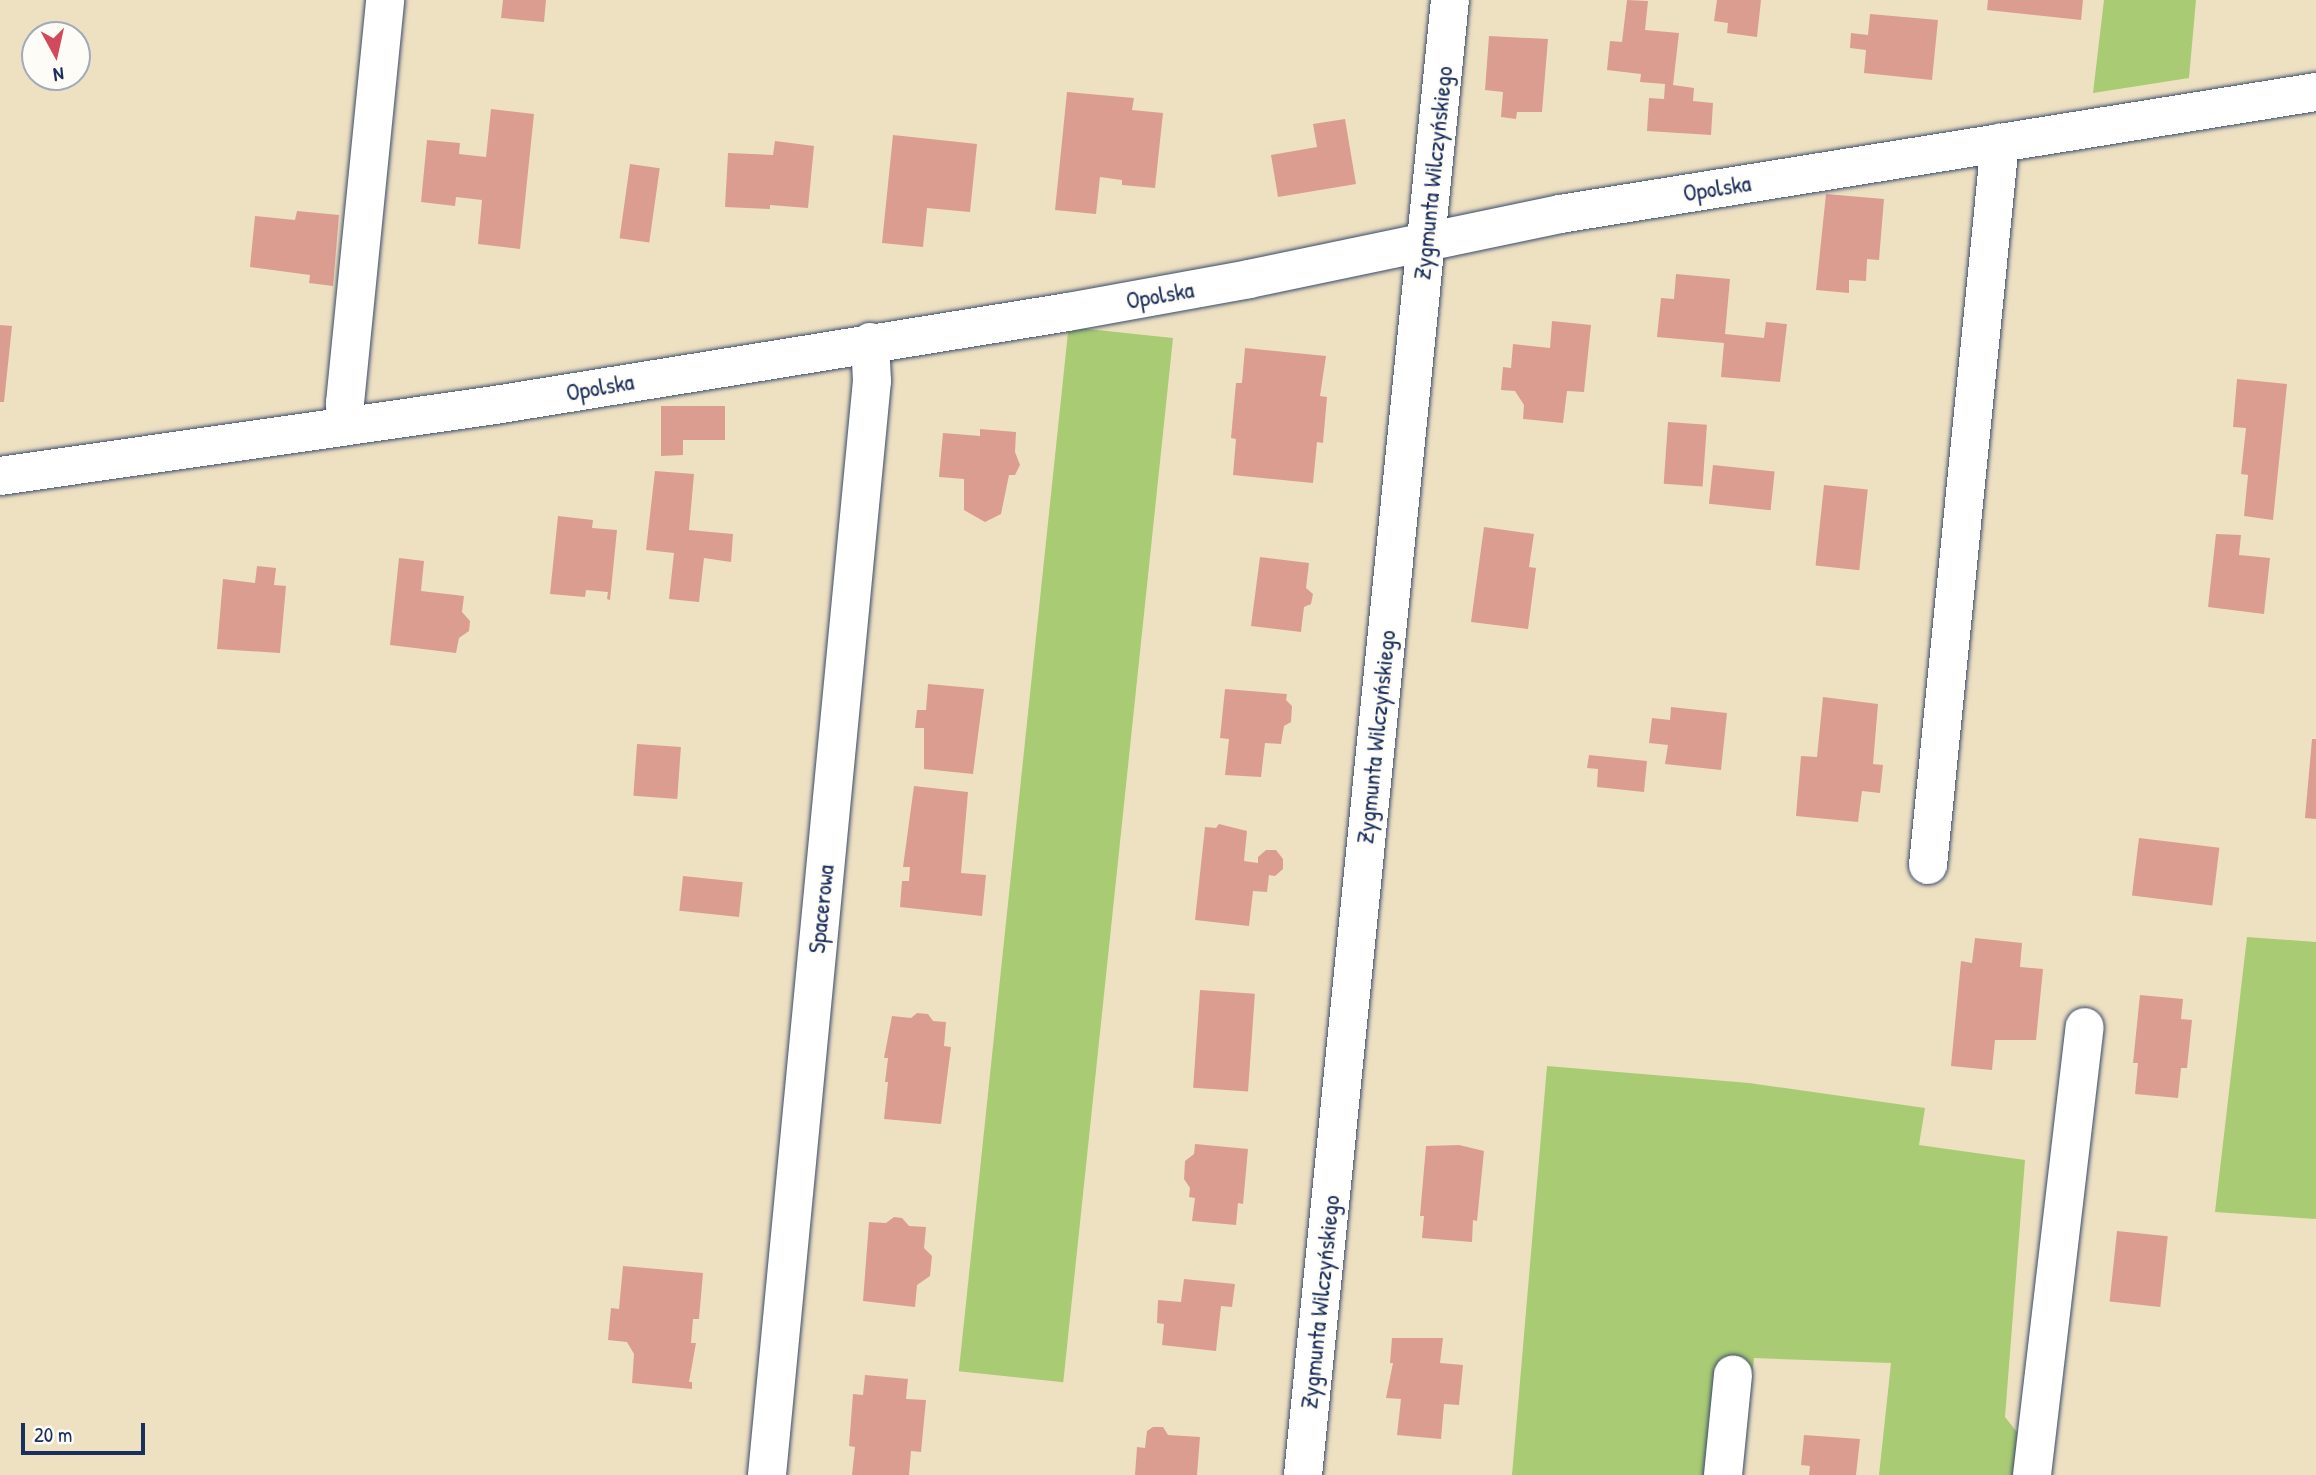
<!DOCTYPE html>
<meta charset="utf-8">
<style>
body{margin:0}
#map{position:relative;width:2316px;height:1475px;overflow:hidden;background:#eee1c2;font-family:"Patrick Hand",sans-serif}
div>[style]{position:absolute}
[style*='--x']{left:calc(var(--x)*1px);top:calc(var(--y)*1px);width:calc(var(--w)*1px);rotate:calc(var(--a)*1deg)}
.green>*{inset:0;background:#a9cb73;transform-origin:0 0}
.building>*{inset:0;background:#db9d90;transform-origin:0 0}
.roads{filter:drop-shadow(0 0 2px #3b4a6d) drop-shadow(0 0 2px #3b4a6d)}
.minor>*{height:38px;margin:-19px;padding:0 19px;transform-origin:19px;border-radius:19px;background:#fff}
span{translate:-50% -50%;white-space:nowrap;text-align:center;line-height:1.15;-webkit-text-stroke:5px #fdfcf7;paint-order:stroke}
.street-label{font-size:24px;color:#1b2f5e}
.north{position:absolute;left:21px;top:21px;width:70px;height:70px;box-sizing:border-box;background:#fdfcf7;border:2px solid #a3aaba;border-radius:50%;rotate:172deg;font-size:19px;font-weight:700;line-height:28px;text-align:center;color:#1b2f5e}
.north::after{content:'';display:block;margin:auto;width:24px;height:32px;background:#d1495b;clip-path:polygon(50% 0,100% 100%,50% 72%,0 100%)}
.scale{position:absolute;left:21px;top:1423px;width:124px;height:32px;box-sizing:border-box;border:4px solid #1b2f5e;border-top:0;padding-left:9px;font-size:21px;line-height:24px;white-space:nowrap;color:#1b2f5e;-webkit-text-stroke:5px #fdfcf7;paint-order:stroke}
</style>
<div id="map">
<div class="green">
<i style="clip-path:polygon(2104px 0,2196px 0,2189px 78px,2093px 93px)"></i>
<i style="left:1173px;top:338px;width:1050px;height:105px;rotate:96deg"></i>
<i style="clip-path:polygon(2247px 937px,2316px 942px,2316px 1219px,2215px 1212px)"></i>
<i style="clip-path:polygon(1547px 1066px,1749px 1083px,1925px 1108px,1919px 1145px,2025px 1160px,2005px 1417px,2025px 1442px,2021px 1475px,1879px 1475px,1891px 1363px,1754px 1358px,1742px 1475px,1512px 1475px)"></i>
</div>
<div class="building">
<i style="clip-path:polygon(503px 0,546px 0,544px 22px,501px 18px)"></i>
<i style="clip-path:polygon(1627px 0,1648px 1px,1645px 30px,1679px 33px,1673px 85px,1694px 88px,1693px 101px,1713px 103px,1711px 135px,1647px 131px,1649px 98px,1664px 99px,1665px 84px,1640px 82px,1641px 74px,1607px 70px,1610px 41px,1622px 42px)"></i>
<i style="clip-path:polygon(1717px 0,1761px 0,1757px 37px,1727px 33px,1728px 23px,1714px 21px)"></i>
<i style="clip-path:polygon(1988px 0,2083px 0,2081px 20px,1987px 10px)"></i>
<i style="clip-path:polygon(1870px 14px,1938px 20px,1932px 80px,1864px 73px,1866px 50px,1850px 48px,1851px 33px,1868px 35px)"></i>
<i style="clip-path:polygon(1489px 36px,1548px 39px,1542px 112px,1517px 112px,1516px 119px,1501px 117px,1503px 92px,1485px 90px)"></i>
<i style="clip-path:polygon(1067px 92px,1134px 98px,1132px 110px,1163px 113px,1155px 188px,1122px 185px,1122px 180px,1100px 177px,1096px 214px,1055px 210px)"></i>
<i style="clip-path:polygon(491px 109px,534px 114px,520px 249px,478px 244px,482px 200px,456px 197px,455px 206px,421px 202px,427px 140px,460px 143px,459px 154px,486px 157px)"></i>
<i style="clip-path:polygon(1345px 119px,1356px 184px,1278px 197px,1271px 155px,1317px 147px,1313px 124px)"></i>
<i style="clip-path:polygon(893px 135px,977px 144px,970px 212px,927px 208px,923px 247px,882px 243px)"></i>
<i style="clip-path:polygon(775px 141px,814px 146px,808px 208px,770px 205px,770px 209px,725px 207px,728px 153px,773px 155px)"></i>
<i style="left:630px;top:164px;width:30px;height:75px;rotate:8deg"></i>
<i style="clip-path:polygon(1826px 194px,1884px 199px,1879px 260px,1867px 259px,1866px 281px,1849px 280px,1849px 293px,1816px 290px)"></i>
<i style="clip-path:polygon(297px 211px,339px 215px,333px 286px,309px 283px,310px 275px,250px 267px,255px 216px,295px 220px)"></i>
<i style="clip-path:polygon(1676px 274px,1730px 279px,1725px 334px,1764px 338px,1766px 322px,1787px 324px,1780px 382px,1721px 377px,1724px 343px,1657px 337px,1661px 298px,1674px 299px)"></i>
<i style="clip-path:polygon(1552px 321px,1591px 325px,1584px 392px,1567px 391px,1563px 423px,1523px 419px,1524px 405px,1515px 391px,1501px 390px,1503px 367px,1511px 368px,1513px 344px,1550px 348px)"></i>
<i style="clip-path:polygon(0 325px,12px 326px,4px 402px,0 402px)"></i>
<i style="clip-path:polygon(1245px 348px,1326px 356px,1320px 396px,1327px 397px,1323px 443px,1317px 442px,1313px 483px,1233px 475px,1236px 439px,1231px 438px,1236px 383px,1242px 383px)"></i>
<i style="clip-path:polygon(2237px 379px,2287px 384px,2273px 520px,2244px 516px,2248px 475px,2241px 474px,2246px 428px,2233px 427px)"></i>
<i style="clip-path:polygon(661px 406px,725px 406px,725px 440px,683px 440px,683px 455px,661px 456px)"></i>
<i style="left:1668px;top:422px;width:39px;height:62px;rotate:4deg"></i>
<i style="clip-path:polygon(980px 429px,1016px 432px,1015px 452px,1020px 465px,1015px 475px,1009px 475px,1001px 514px,985px 522px,964px 510px,964px 479px,939px 477px,943px 433px,980px 436px)"></i>
<i style="left:1713px;top:465px;width:62px;height:39px;rotate:6deg"></i>
<i style="clip-path:polygon(655px 471px,694px 474px,689px 530px,733px 534px,731px 562px,704px 558px,699px 602px,669px 599px,674px 553px,646px 550px)"></i>
<i style="left:1824px;top:485px;width:44px;height:81px;rotate:6deg"></i>
<i style="clip-path:polygon(558px 516px,593px 520px,592px 528px,617px 530px,610px 600px,607px 599px,608px 592px,586px 590px,585px 597px,550px 594px)"></i>
<i style="clip-path:polygon(1484px 527px,1534px 534px,1529px 567px,1536px 568px,1528px 629px,1471px 622px)"></i>
<i style="clip-path:polygon(2216px 534px,2241px 535px,2239px 555px,2270px 558px,2264px 614px,2208px 607px)"></i>
<i style="clip-path:polygon(1260px 557px,1309px 563px,1306px 588px,1313px 594px,1311px 604px,1304px 607px,1301px 632px,1251px 626px)"></i>
<i style="clip-path:polygon(399px 558px,424px 561px,421px 591px,464px 596px,462px 612px,470px 621px,469px 631px,459px 638px,456px 653px,390px 645px)"></i>
<i style="clip-path:polygon(257px 566px,276px 568px,274px 585px,286px 586px,280px 653px,217px 649px,223px 579px,255px 583px)"></i>
<i style="clip-path:polygon(928px 684px,984px 689px,973px 774px,924px 769px,924px 728px,915px 728px,917px 710px,926px 710px)"></i>
<i style="clip-path:polygon(1225px 689px,1287px 694px,1286px 700px,1292px 706px,1291px 722px,1284px 726px,1281px 744px,1265px 743px,1261px 777px,1225px 775px,1229px 739px,1220px 738px)"></i>
<i style="clip-path:polygon(1823px 697px,1878px 704px,1873px 764px,1883px 765px,1880px 793px,1862px 791px,1858px 822px,1796px 816px,1801px 756px,1817px 757px)"></i>
<i style="clip-path:polygon(1671px 707px,1727px 713px,1721px 770px,1665px 764px,1668px 745px,1649px 743px,1652px 718px,1670px 720px)"></i>
<i style="clip-path:polygon(2312px 739px,2316px 739px,2316px 819px,2305px 818px)"></i>
<i style="left:637px;top:744px;width:44px;height:52px;rotate:4deg"></i>
<i style="clip-path:polygon(1589px 755px,1647px 761px,1644px 792px,1597px 787px,1598px 769px,1587px 768px)"></i>
<i style="clip-path:polygon(914px 786px,968px 792px,961px 873px,986px 875px,982px 916px,900px 907px,902px 881px,909px 881px,910px 867px,903px 867px)"></i>
<i style="clip-path:polygon(1219px 824px,1247px 831px,1244px 861px,1258px 863px,1258px 857px,1266px 850px,1276px 850px,1283px 859px,1283px 869px,1275px 876px,1269px 875px,1267px 892px,1253px 891px,1249px 926px,1195px 920px,1205px 827px,1216px 828px)"></i>
<i style="left:2139px;top:838px;width:81px;height:58px;rotate:7deg"></i>
<i style="left:683px;top:876px;width:60px;height:35px;rotate:6deg"></i>
<i style="clip-path:polygon(1975px 938px,2022px 943px,2020px 967px,2043px 969px,2036px 1040px,1995px 1040px,1992px 1070px,1951px 1066px,1961px 961px,1972px 963px)"></i>
<i style="left:1200px;top:990px;width:55px;height:98px;rotate:4deg"></i>
<i style="clip-path:polygon(2140px 995px,2183px 999px,2181px 1019px,2192px 1020px,2187px 1068px,2181px 1068px,2178px 1098px,2135px 1094px,2138px 1063px,2133px 1063px)"></i>
<i style="clip-path:polygon(917px 1013px,928px 1014px,933px 1021px,946px 1022px,944px 1046px,951px 1047px,941px 1124px,884px 1119px,888px 1082px,885px 1082px,888px 1058px,884px 1058px,892px 1016px,911px 1018px)"></i>
<i style="clip-path:polygon(1195px 1144px,1248px 1149px,1243px 1204px,1238px 1203px,1236px 1225px,1192px 1221px,1195px 1198px,1189px 1197px,1190px 1188px,1184px 1179px,1185px 1161px,1194px 1154px)"></i>
<i style="clip-path:polygon(1459px 1145px,1484px 1151px,1477px 1221px,1473px 1220px,1472px 1242px,1422px 1238px,1424px 1216px,1420px 1216px,1426px 1146px)"></i>
<i style="clip-path:polygon(894px 1217px,902px 1218px,909px 1226px,926px 1227px,924px 1248px,932px 1256px,930px 1276px,917px 1285px,915px 1307px,863px 1301px,869px 1222px,886px 1223px)"></i>
<i style="left:2117px;top:1231px;width:51px;height:71px;rotate:6deg"></i>
<i style="clip-path:polygon(623px 1266px,703px 1273px,699px 1319px,693px 1319px,691px 1343px,696px 1343px,689px 1382px,692px 1382px,692px 1389px,632px 1383px,634px 1354px,627px 1342px,608px 1340px,611px 1308px,619px 1309px)"></i>
<i style="clip-path:polygon(1184px 1279px,1235px 1284px,1232px 1307px,1221px 1306px,1216px 1351px,1162px 1345px,1164px 1324px,1157px 1323px,1158px 1300px,1181px 1302px)"></i>
<i style="clip-path:polygon(1392px 1338px,1443px 1338px,1440px 1363px,1463px 1365px,1459px 1405px,1444px 1404px,1441px 1439px,1397px 1435px,1401px 1399px,1386px 1398px,1393px 1363px,1390px 1363px)"></i>
<i style="clip-path:polygon(865px 1375px,908px 1379px,906px 1399px,926px 1400px,921px 1452px,911px 1451px,909px 1475px,852px 1475px,855px 1447px,849px 1446px,853px 1394px,863px 1395px)"></i>
<i style="clip-path:polygon(1153px 1427px,1163px 1427px,1168px 1435px,1200px 1437px,1197px 1475px,1135px 1475px,1137px 1447px,1145px 1448px,1147px 1431px)"></i>
<i style="clip-path:polygon(1804px 1435px,1860px 1439px,1856px 1475px,1809px 1475px,1810px 1466px,1801px 1465px)"></i>
</div>
<div class="roads">
<div class="minor">
<i style="--x:346;--y:425;--w:22;--a:-93"></i>
<i style="--x:345;--y:403;--w:405;--a:-84.3"></i>
<i style="--x:0;--y:476;--w:500;--a:-8.16"></i>
<i style="--x:495;--y:405;--w:580;--a:-9.22"></i>
<i style="--x:1068;--y:312;--w:184;--a:-10.3"></i>
<i style="--x:1249;--y:279;--w:318;--a:-11.8"></i>
<i style="--x:1560;--y:214;--w:766;--a:-9.17"></i>
<i style="--x:1928;--y:865;--w:726;--a:-84.31"></i>
<i style="--x:767;--y:1475;--w:1099;--a:-84.52"></i>
<i style="--x:872;--y:381;--w:39;--a:-93"></i>
<i style="--x:1303;--y:1475;--w:1482;--a:-84.31"></i>
<i style="--x:1723;--y:1475;--w:101;--a:-84.3"></i>
<i style="--x:2032;--y:1475;--w:451;--a:-83.3"></i>
</div>
</div>
<div class="street-label">
<span style="left:1433px;top:173px;rotate:-84deg">Zygmunta Wilczyńskiego</span>
<span style="left:1717px;top:188px;rotate:-9deg">Opolska</span>
<span style="left:1160px;top:295px;rotate:-10deg">Opolska</span>
<span style="left:600px;top:387px;rotate:-10deg">Opolska</span>
<span style="left:1376px;top:737px;rotate:-84deg">Zygmunta Wilczyńskiego</span>
<span style="left:821px;top:909px;rotate:-84deg">Spacerowa</span>
<span style="left:1320px;top:1302px;rotate:-84deg">Zygmunta Wilczyńskiego</span>
</div>
<div class="north">N</div>
<div class="scale">20 m</div>
</div>
